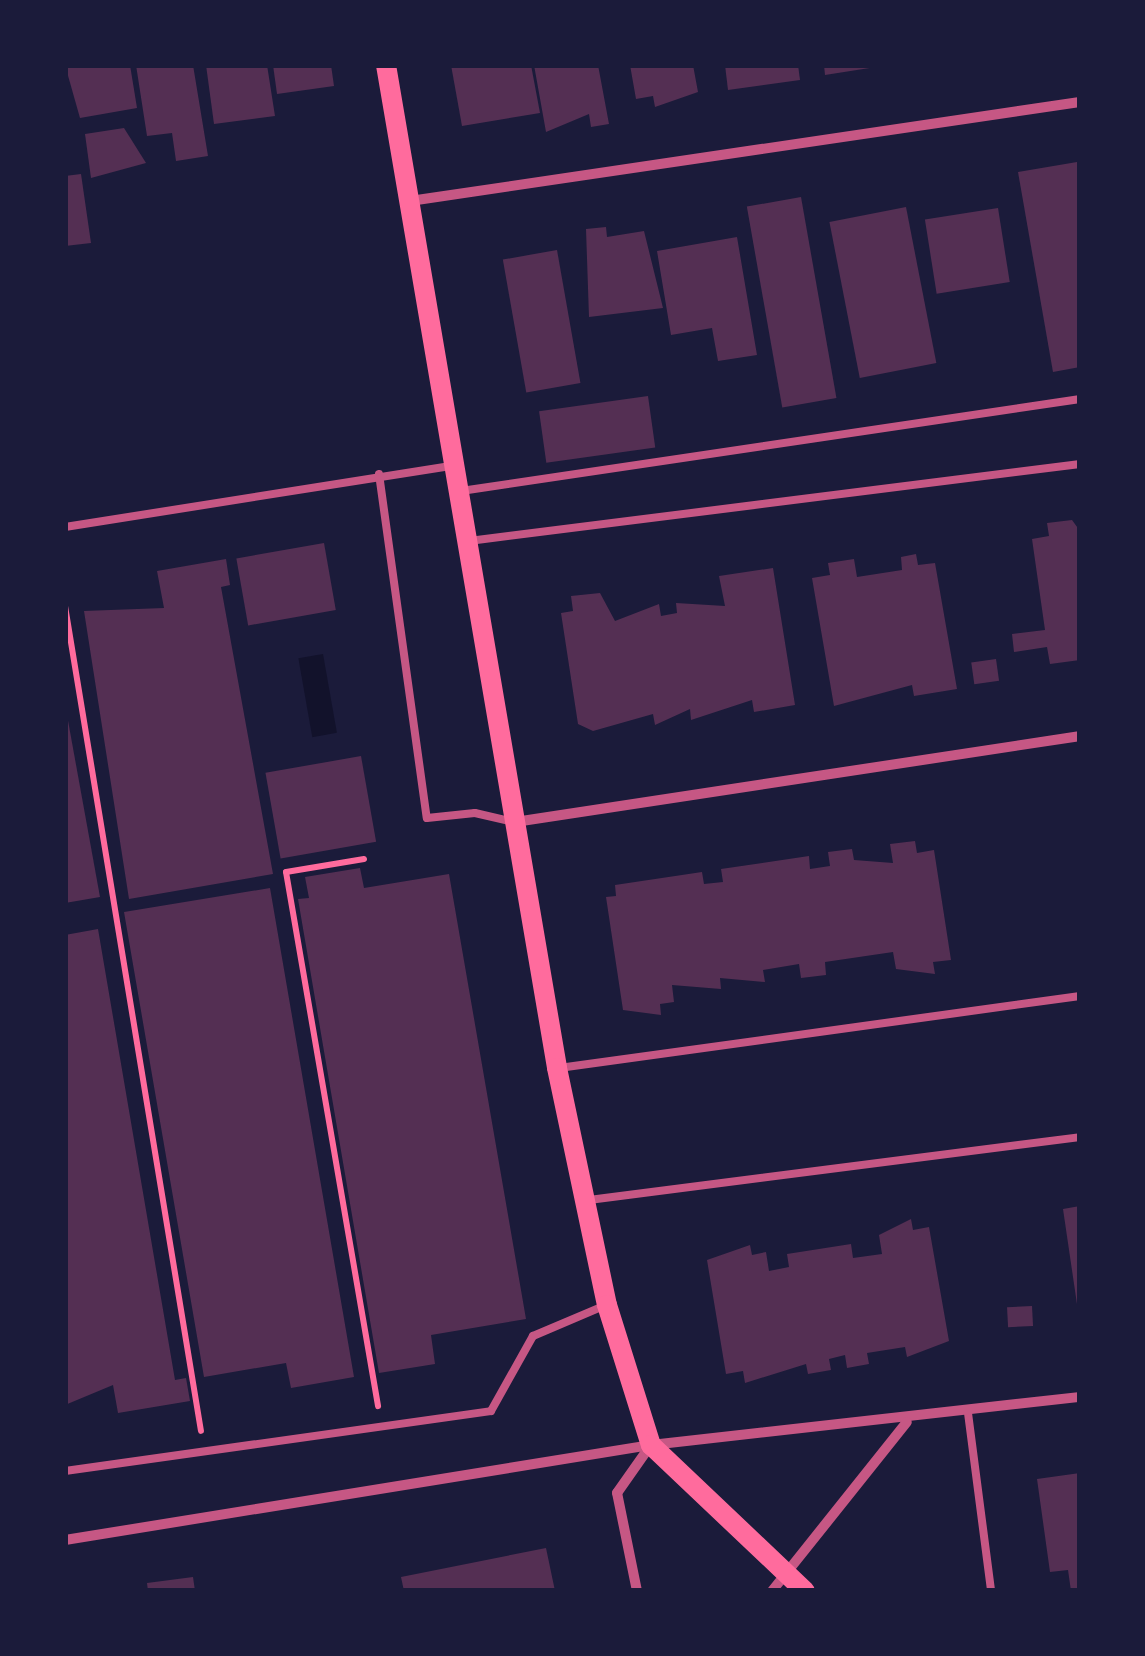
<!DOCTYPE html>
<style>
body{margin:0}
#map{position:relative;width:1145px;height:1656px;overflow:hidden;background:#1b1b3a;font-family:"Space Grotesk",sans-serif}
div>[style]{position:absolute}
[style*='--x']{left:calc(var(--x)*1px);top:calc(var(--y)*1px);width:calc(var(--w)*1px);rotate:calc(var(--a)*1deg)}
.water>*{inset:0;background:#12122b;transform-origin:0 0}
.building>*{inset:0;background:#542f53;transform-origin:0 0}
.path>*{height:6px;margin:-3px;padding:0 3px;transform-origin:3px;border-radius:3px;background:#ff6b9d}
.service>*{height:8px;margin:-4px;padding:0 4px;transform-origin:4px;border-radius:4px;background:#c65784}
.minor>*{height:10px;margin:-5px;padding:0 5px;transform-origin:5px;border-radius:5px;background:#c65784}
.secondary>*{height:20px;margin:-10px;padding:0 10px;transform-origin:10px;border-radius:10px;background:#ff6b9d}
span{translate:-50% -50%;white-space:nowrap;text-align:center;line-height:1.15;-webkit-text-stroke:9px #1b1b3a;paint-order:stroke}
.frame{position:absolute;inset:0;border:68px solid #1b1b3a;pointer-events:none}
</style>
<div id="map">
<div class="water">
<i style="left:323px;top:654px;width:80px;height:25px;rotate:80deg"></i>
</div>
<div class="building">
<i style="clip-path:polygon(65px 65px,130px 65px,137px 108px,80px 118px)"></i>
<i style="clip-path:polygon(136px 65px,193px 65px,208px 156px,176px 161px,172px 133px,147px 136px)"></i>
<i style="clip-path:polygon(206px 65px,267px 65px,275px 116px,214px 124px)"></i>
<i style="clip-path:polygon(273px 65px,331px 65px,334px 86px,277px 94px)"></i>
<i style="clip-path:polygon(451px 65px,531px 65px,540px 113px,462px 126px)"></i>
<i style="clip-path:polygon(534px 65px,598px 65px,609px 124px,591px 127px,589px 114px,546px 132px)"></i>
<i style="clip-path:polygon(630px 65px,693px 65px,698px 92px,655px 107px,653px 96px,636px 99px)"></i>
<i style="clip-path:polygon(725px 65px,798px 65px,800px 80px,728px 90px)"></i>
<i style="clip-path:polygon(824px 65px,876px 65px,876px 67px,825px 75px)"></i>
<i style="clip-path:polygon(124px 128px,146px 163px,91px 178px,85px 134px)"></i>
<i style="clip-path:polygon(1077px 162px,1080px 367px,1053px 372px,1018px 172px)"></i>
<i style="clip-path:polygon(81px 174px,91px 243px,65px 246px,65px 176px)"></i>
<i style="left:801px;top:197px;width:204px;height:55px;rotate:80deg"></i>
<i style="left:906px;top:207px;width:159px;height:78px;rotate:79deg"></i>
<i style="left:998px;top:208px;width:75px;height:74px;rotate:81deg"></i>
<i style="clip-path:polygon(606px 227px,607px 237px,644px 231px,663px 308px,589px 317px,586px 229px)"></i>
<i style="clip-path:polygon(737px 237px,757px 355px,718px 361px,712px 328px,671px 335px,657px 251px)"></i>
<i style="left:557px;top:250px;width:135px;height:55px;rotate:80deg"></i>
<i style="left:648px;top:396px;width:52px;height:110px;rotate:82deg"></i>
<i style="clip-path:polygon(1072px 520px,1080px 531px,1080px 660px,1050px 664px,1047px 647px,1014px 652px,1012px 634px,1045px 630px,1032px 539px,1049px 536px,1047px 523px)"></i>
<i style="left:324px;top:543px;width:68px;height:89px;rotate:80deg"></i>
<i style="clip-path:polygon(916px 554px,918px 565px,935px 563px,957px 689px,914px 696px,912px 685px,834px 706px,812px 578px,830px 575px,828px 563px,854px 559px,857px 577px,902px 570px,901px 557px)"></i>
<i style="clip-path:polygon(226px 559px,230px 585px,221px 587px,273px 874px,129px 899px,84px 611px,164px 608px,157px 571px)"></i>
<i style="clip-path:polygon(773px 568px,795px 705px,754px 712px,752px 700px,691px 720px,690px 709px,655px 725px,653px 714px,593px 731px,578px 724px,561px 613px,573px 611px,571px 596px,600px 593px,615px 621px,659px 604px,661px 616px,677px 613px,676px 603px,725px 606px,719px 576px)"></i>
<i style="left:996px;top:659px;width:22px;height:25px;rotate:82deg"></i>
<i style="clip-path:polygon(65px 704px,100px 897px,65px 903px)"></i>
<i style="left:361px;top:756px;width:87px;height:97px;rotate:80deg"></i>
<i style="clip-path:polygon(915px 841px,917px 853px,934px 850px,951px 960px,933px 962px,935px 974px,896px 969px,893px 952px,825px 962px,826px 975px,801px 978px,799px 964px,763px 970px,765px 982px,720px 978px,721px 989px,672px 985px,674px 1002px,660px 1004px,661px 1015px,623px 1010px,606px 897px,616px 896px,615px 885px,702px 872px,704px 884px,723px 882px,721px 869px,809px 856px,810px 869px,830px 866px,828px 852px,852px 849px,854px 860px,893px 863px,890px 844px)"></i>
<i style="clip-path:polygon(360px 868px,364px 888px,449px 874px,526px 1319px,431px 1335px,435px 1364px,379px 1373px,298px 899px,309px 898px,305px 877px)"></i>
<i style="clip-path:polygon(270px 888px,354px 1377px,291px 1388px,286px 1363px,204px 1377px,124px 912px)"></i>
<i style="clip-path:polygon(98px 929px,175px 1380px,186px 1378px,190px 1401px,118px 1413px,113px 1385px,65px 1405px,65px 935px)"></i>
<i style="clip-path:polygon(1080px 1206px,1080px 1311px,1078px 1311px,1063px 1209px)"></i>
<i style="clip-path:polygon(911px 1219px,913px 1230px,929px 1227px,949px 1341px,907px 1357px,905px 1347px,867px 1353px,869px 1364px,847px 1368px,845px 1355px,829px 1359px,831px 1370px,808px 1374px,806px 1364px,745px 1383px,743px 1371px,726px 1374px,707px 1260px,750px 1245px,752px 1255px,766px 1252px,769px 1271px,789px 1267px,787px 1254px,851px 1244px,853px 1258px,882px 1254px,879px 1235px)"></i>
<i style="left:1032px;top:1306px;width:20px;height:25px;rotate:87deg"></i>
<i style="clip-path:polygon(1080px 1473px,1080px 1591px,1071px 1591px,1068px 1570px,1050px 1572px,1037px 1479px)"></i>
<i style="clip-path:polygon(546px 1548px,555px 1591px,404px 1591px,401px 1577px)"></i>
<i style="clip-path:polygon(193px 1577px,195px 1591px,148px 1591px,147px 1583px)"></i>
</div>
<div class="path">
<i style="--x:65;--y:606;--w:836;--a:80.64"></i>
<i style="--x:364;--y:859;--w:79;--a:170.5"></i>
<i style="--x:286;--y:872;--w:542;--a:80.22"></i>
</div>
<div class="service">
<i style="--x:379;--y:474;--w:347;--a:82.1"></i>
<i style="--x:427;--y:818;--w:48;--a:-5.9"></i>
<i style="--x:475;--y:813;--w:37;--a:13"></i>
<i style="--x:461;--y:491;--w:626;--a:-8.45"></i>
<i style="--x:65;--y:527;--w:392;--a:-9"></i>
<i style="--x:469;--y:541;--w:616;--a:-7.18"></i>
<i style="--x:559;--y:1068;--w:526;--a:-7.87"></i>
<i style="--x:589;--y:1200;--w:495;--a:-7.3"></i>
<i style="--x:968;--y:1413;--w:179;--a:82.6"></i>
<i style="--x:65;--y:1471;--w:430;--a:-8"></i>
<i style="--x:491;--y:1411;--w:86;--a:-60.8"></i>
<i style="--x:533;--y:1336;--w:79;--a:-23"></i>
</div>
<div class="minor">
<i style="--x:410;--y:201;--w:677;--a:-8.41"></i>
<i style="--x:515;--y:822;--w:572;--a:-8.65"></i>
<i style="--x:65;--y:1540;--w:594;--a:-9.21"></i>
<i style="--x:651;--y:1445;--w:432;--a:-6.4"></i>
<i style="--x:637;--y:1591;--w:100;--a:-101.5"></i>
<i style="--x:617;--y:1493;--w:57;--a:-54.9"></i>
<i style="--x:772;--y:1591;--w:216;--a:-51.4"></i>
</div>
<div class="secondary">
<i style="--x:386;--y:65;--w:1017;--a:80.32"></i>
<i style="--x:557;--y:1068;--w:242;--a:78.1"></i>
<i style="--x:607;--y:1305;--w:147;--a:72.6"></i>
<i style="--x:651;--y:1445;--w:212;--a:43.5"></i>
</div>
<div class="frame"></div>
</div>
